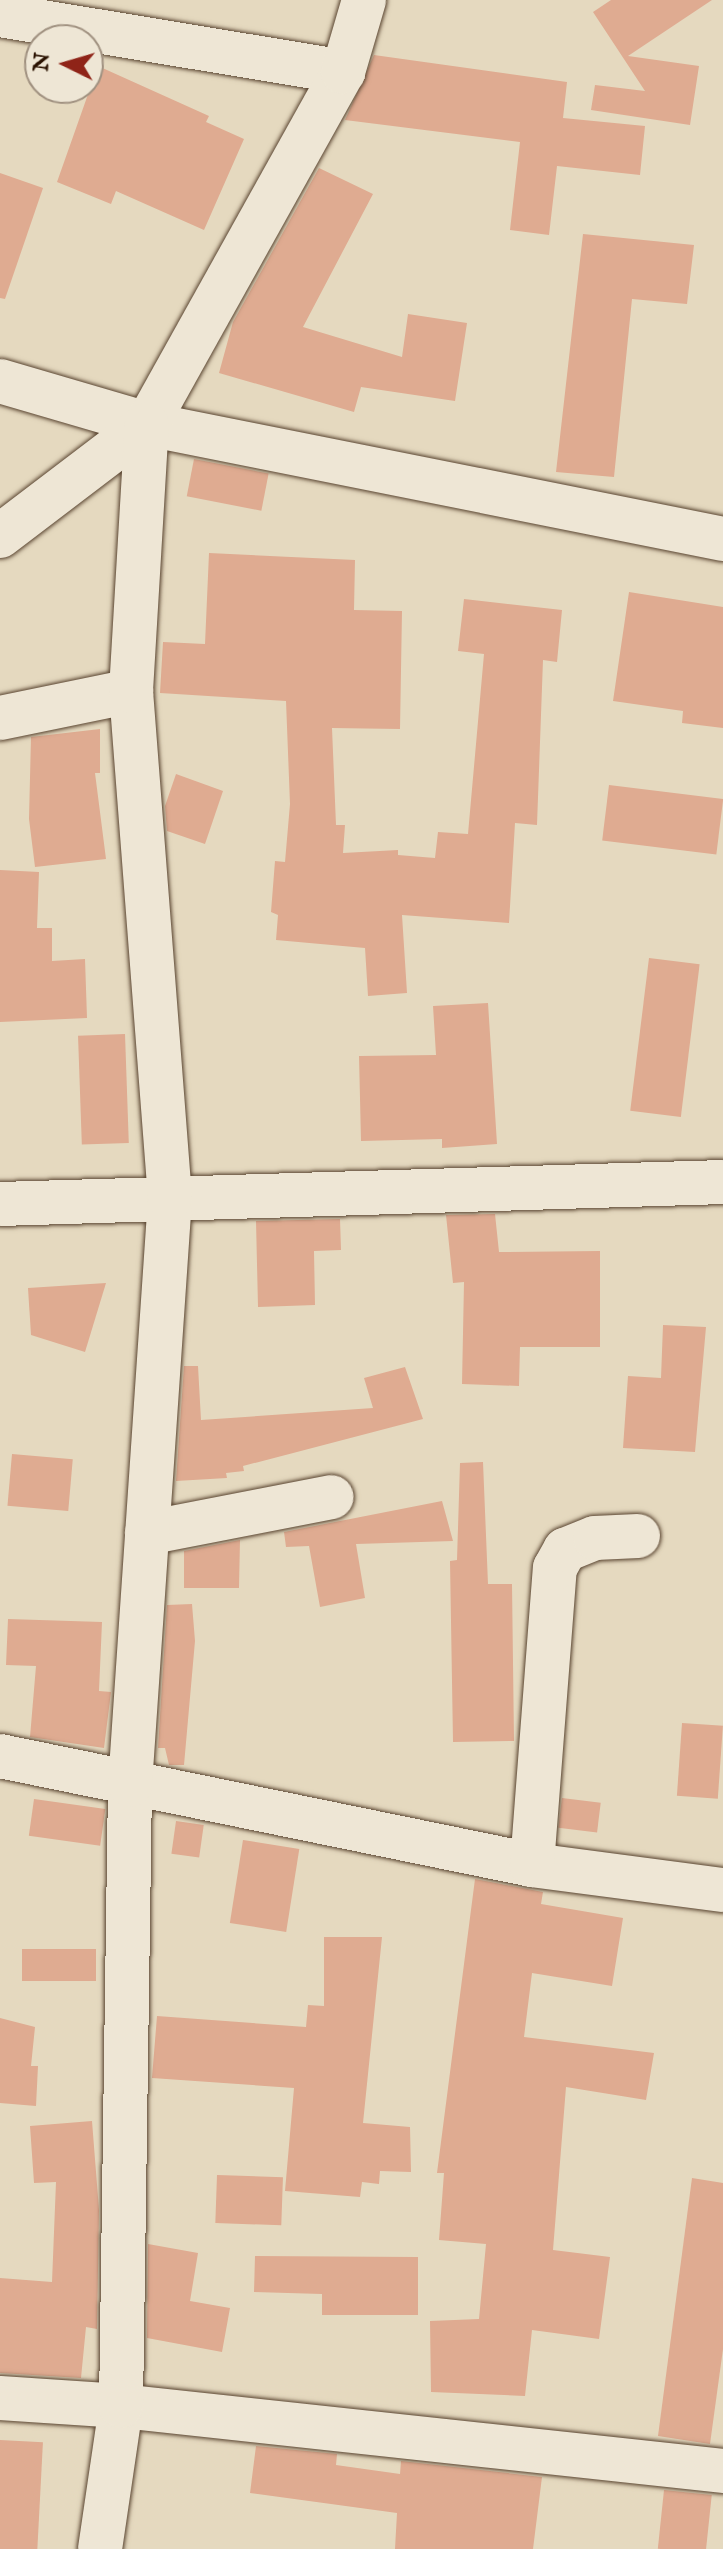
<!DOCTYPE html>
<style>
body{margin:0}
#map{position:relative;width:723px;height:2549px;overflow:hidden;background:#e5d9bf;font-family:"IM FELL English",serif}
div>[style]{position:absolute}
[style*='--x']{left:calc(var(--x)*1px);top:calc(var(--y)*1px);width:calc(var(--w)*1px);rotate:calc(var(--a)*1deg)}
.building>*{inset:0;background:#dfab91;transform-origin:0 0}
.roads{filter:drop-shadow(0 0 2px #594430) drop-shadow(0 0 2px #594430)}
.minor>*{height:44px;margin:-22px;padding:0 22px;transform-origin:22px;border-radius:22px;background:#eee6d5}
span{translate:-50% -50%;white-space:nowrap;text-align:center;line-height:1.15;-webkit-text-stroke:6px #eee6d5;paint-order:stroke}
.north{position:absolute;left:24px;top:24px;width:80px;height:80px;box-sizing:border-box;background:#eee6d5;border:2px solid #a09180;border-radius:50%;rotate:275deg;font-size:22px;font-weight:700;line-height:32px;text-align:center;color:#2a1201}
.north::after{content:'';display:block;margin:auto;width:28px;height:36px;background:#8f2418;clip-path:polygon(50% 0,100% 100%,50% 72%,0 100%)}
</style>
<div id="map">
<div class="building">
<i style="clip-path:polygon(611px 0,712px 0,628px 56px,699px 66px,690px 125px,591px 110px,595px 85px,645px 91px,593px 12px)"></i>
<i style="clip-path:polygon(374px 55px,567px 82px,563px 118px,645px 126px,640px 175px,557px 166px,549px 235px,510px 230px,520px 142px,345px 120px)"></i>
<i style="clip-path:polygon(98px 66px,209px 116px,206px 122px,244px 139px,204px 230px,116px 191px,111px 204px,57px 182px)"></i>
<i style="clip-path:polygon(319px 168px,373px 194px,303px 327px,402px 357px,408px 314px,467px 323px,455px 401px,361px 387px,354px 412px,219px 373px,233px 322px)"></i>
<i style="clip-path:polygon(0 173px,43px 188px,5px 299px,0 298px)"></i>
<i style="clip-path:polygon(583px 234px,694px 245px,687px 304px,632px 299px,614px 477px,556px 472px)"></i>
<i style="left:194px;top:459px;width:76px;height:38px;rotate:11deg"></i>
<i style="clip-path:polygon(209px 553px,355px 560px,354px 610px,402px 611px,400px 729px,332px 728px,336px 825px,345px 825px,343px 853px,398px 850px,398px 855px,435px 858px,438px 832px,468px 834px,484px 654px,458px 651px,464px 599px,562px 610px,557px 662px,543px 660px,537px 825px,515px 823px,509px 923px,402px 915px,407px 993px,368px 996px,365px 948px,276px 940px,278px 915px,271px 912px,275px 861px,285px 862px,290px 804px,286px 701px,160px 693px,163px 642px,205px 644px)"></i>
<i style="clip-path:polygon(629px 592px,723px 607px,723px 728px,682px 723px,683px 711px,613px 701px)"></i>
<i style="clip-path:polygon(100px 729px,100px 773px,95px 773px,106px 859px,35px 867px,29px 819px,31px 737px)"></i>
<i style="clip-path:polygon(176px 774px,223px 791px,205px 844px,167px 831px,165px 806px)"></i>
<i style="left:609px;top:785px;width:115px;height:56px;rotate:7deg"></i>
<i style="clip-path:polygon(0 870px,39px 872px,37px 928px,52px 928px,52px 961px,85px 959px,87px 1018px,0 1022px)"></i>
<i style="left:649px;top:958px;width:51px;height:154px;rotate:7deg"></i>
<i style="clip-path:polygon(488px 1003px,497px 1144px,442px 1148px,442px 1139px,361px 1141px,359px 1056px,436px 1055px,433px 1006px)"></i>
<i style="left:125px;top:1034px;width:109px;height:47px;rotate:88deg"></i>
<i style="clip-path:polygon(495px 1214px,499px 1252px,600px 1251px,600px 1347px,520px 1347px,519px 1386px,462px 1384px,464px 1282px,453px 1283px,446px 1215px)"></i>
<i style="clip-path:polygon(340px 1219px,341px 1250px,314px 1251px,315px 1305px,258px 1307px,256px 1221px)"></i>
<i style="clip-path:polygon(106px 1283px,85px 1352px,31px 1335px,28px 1288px)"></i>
<i style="clip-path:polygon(663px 1325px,706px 1327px,695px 1452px,623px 1448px,628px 1376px,661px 1378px)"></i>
<i style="clip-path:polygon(184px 1366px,198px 1366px,201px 1420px,373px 1408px,364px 1378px,405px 1367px,423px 1419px,243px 1466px,244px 1471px,226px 1473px,227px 1478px,176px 1481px)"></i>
<i style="left:12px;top:1454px;width:61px;height:52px;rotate:5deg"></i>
<i style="clip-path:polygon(483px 1462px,488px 1584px,512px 1584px,514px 1741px,453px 1742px,450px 1561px,457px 1560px,460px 1463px)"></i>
<i style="clip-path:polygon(442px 1501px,453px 1541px,356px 1544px,365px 1598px,320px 1607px,309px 1546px,286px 1547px,284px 1532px)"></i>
<i style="clip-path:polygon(240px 1540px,239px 1588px,184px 1588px,184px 1551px)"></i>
<i style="clip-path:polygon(192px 1604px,195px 1641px,184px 1765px,169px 1765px,165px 1748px,158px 1748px,167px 1605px)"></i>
<i style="clip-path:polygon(8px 1619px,102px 1622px,99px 1691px,111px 1692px,104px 1748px,30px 1737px,36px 1666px,6px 1665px)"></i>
<i style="left:682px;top:1723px;width:41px;height:73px;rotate:4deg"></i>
<i style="left:562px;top:1798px;width:39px;height:30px;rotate:7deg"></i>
<i style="left:34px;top:1799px;width:72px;height:37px;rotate:8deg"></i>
<i style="left:176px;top:1821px;width:28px;height:33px;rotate:8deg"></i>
<i style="left:243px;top:1840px;width:57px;height:84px;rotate:9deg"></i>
<i style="clip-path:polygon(475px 1879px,543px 1892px,541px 1904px,623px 1918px,612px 1986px,532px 1973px,524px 2037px,654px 2053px,646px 2100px,566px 2087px,553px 2250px,610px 2257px,599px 2339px,532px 2330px,525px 2396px,431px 2392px,430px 2321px,479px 2319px,486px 2244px,439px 2240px,444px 2173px,437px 2173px)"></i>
<i style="clip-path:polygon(324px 1937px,382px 1937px,363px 2123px,410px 2127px,411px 2172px,380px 2171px,379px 2184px,362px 2182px,360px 2197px,285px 2191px,294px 2088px,152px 2078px,157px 2016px,306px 2027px,308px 2005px,324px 2006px)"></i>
<i style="left:22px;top:1949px;width:74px;height:32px"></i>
<i style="clip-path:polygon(0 2018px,35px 2027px,31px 2066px,38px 2066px,36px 2106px,0 2103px)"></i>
<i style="clip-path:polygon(92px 2121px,99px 2210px,97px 2329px,86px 2327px,81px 2378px,0 2373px,0 2278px,52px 2282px,56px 2182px,34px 2183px,30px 2126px)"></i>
<i style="left:217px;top:2175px;width:66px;height:48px;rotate:2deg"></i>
<i style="clip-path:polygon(692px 2178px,723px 2183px,723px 2349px,710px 2444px,658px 2436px)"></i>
<i style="clip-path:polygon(148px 2244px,198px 2253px,190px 2301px,230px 2308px,222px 2352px,147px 2338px)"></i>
<i style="clip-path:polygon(255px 2256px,418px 2257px,418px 2315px,322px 2315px,322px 2294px,254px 2292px)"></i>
<i style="left:0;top:2440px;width:43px;height:109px;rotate:3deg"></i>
<i style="clip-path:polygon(256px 2446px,337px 2454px,336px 2465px,400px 2474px,401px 2461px,542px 2477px,533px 2549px,395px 2549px,397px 2513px,250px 2493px)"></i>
<i style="left:664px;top:2490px;width:48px;height:59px;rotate:6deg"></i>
</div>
<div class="roads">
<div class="minor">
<i style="--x:0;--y:15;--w:348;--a:9.4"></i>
<i style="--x:0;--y:381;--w:153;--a:16.3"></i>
<i style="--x:147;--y:424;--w:587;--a:11.29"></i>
<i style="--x:0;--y:536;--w:185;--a:-37.3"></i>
<i style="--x:147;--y:424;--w:403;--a:-60.9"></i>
<i style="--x:343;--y:72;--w:75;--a:-73.7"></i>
<i style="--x:0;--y:718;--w:134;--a:-11.6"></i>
<i style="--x:0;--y:1204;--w:723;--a:-1.74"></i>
<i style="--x:147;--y:1533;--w:188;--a:-11"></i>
<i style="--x:0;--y:1756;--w:543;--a:11.58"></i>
<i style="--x:532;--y:1865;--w:193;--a:7.5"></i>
<i style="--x:532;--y:1865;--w:298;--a:-85.6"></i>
<i style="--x:555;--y:1568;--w:21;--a:-61"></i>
<i style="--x:565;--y:1550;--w:32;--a:-22"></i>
<i style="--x:595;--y:1538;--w:43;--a:-2.7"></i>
<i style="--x:0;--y:2398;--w:121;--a:3.8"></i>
<i style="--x:121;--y:2406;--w:605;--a:6.16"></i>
<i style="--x:100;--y:2549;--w:145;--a:-81.6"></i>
<i style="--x:121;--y:2406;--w:621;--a:-89.17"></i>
<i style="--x:130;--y:1785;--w:588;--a:-86.1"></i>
<i style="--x:170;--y:1198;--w:508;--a:-94.4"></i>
<i style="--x:131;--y:691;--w:267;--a:-86.6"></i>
</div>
</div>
<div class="north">N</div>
</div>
